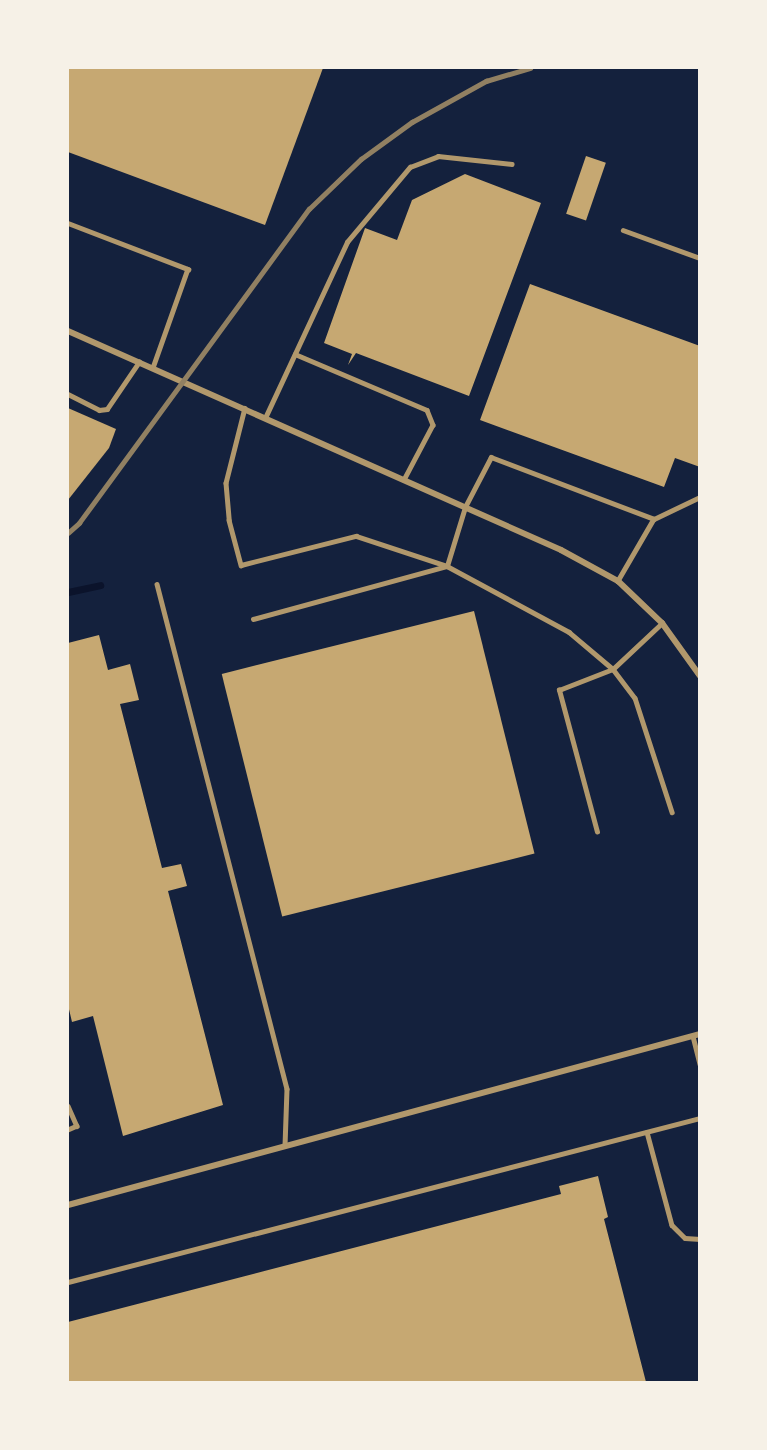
<!DOCTYPE html>
<style>
body{margin:0}
#map{position:relative;width:767px;height:1450px;overflow:hidden;background:#14213d;font-family:Ubuntu,sans-serif}
div>[style]{position:absolute}
[style*='--x']{left:calc(var(--x)*1px);top:calc(var(--y)*1px);width:calc(var(--w)*1px);rotate:calc(var(--a)*1deg)}
.stream>*{height:7px;margin:-3.5px;padding:0 3.5px;transform-origin:3.5px;border-radius:3.5px;background:#0b132b}
.building>*{inset:0;background:#c6a872;transform-origin:0 0}
.service>*{height:4.5px;margin:-2.25px;padding:0 2.25px;transform-origin:2.25px;border-radius:2.25px;background:#b1986c}
.minor>*{height:6px;margin:-3px;padding:0 3px;transform-origin:3px;border-radius:3px;background:#b1986c}
.rail>*{height:4.5px;margin:-2.25px;padding:0 2.25px;transform-origin:2.25px;border-radius:2.25px;background:#918062}
span{translate:-50% -50%;white-space:nowrap;text-align:center;line-height:1.15;-webkit-text-stroke:6px #f6f1e7;paint-order:stroke}
.frame{position:absolute;inset:0;border:69px solid #f6f1e7;pointer-events:none}
</style>
<div id="map">
<div class="stream">
<i style="--x:68;--y:592;--w:33;--a:-12"></i>
</div>
<div class="building">
<i style="clip-path:polygon(68px 68px,323px 68px,265px 225px,68px 152px)"></i>
<i style="left:586px;top:156px;width:21px;height:61px;rotate:19deg"></i>
<i style="clip-path:polygon(465px 174px,541px 203px,469px 396px,356px 353px,348px 365px,352px 354px,324px 343px,365px 228px,397px 240px,412px 200px)"></i>
<i style="clip-path:polygon(530px 284px,700px 346px,700px 467px,675px 458px,664px 487px,480px 420px)"></i>
<i style="clip-path:polygon(68px 408px,116px 429px,109px 448px,68px 500px)"></i>
<i style="left:474px;top:611px;width:250px;height:260px;rotate:76deg"></i>
<i style="clip-path:polygon(99px 635px,108px 670px,130px 664px,139px 700px,120px 704px,162px 868px,181px 864px,187px 886px,168px 891px,223px 1105px,123px 1136px,93px 1016px,72px 1022px,68px 1005px,68px 643px)"></i>
<i style="clip-path:polygon(598px 1176px,608px 1217px,604px 1219px,646px 1382px,68px 1382px,68px 1322px,561px 1194px,559px 1186px)"></i>
</div>
<div class="service">
<i style="--x:68;--y:223;--w:129;--a:21"></i>
<i style="--x:188;--y:269;--w:105;--a:109.5"></i>
<i style="--x:623;--y:230;--w:82;--a:20"></i>
<i style="--x:295;--y:354;--w:143;--a:23"></i>
<i style="--x:427;--y:410;--w:16;--a:68"></i>
<i style="--x:433;--y:425;--w:62;--a:117.8"></i>
<i style="--x:68;--y:394;--w:35;--a:27"></i>
<i style="--x:99;--y:410;--w:8;--a:-7"></i>
<i style="--x:107;--y:409;--w:57;--a:-55.8"></i>
<i style="--x:245;--y:408;--w:77;--a:104.2"></i>
<i style="--x:226;--y:483;--w:37;--a:85"></i>
<i style="--x:229;--y:520;--w:47;--a:75.1"></i>
<i style="--x:241;--y:565;--w:119;--a:-14.2"></i>
<i style="--x:356;--y:536;--w:96;--a:18.2"></i>
<i style="--x:447;--y:566;--w:139;--a:28.4"></i>
<i style="--x:569;--y:632;--w:57;--a:40.1"></i>
<i style="--x:613;--y:669;--w:36;--a:53"></i>
<i style="--x:635;--y:698;--w:120;--a:72"></i>
<i style="--x:265;--y:418;--w:194;--a:-65"></i>
<i style="--x:347;--y:242;--w:98;--a:-50"></i>
<i style="--x:410;--y:167;--w:30;--a:-21"></i>
<i style="--x:438;--y:156;--w:74;--a:6.2"></i>
<i style="--x:654;--y:519;--w:51;--a:-25.6"></i>
<i style="--x:157;--y:584;--w:521;--a:75.56"></i>
<i style="--x:287;--y:1089;--w:56;--a:92"></i>
<i style="--x:253;--y:619;--w:201;--a:-15.3"></i>
<i style="--x:447;--y:566;--w:62;--a:-73"></i>
<i style="--x:465;--y:507;--w:56;--a:-62.5"></i>
<i style="--x:491;--y:457;--w:174;--a:20.8"></i>
<i style="--x:654;--y:519;--w:72;--a:120.1"></i>
<i style="--x:597;--y:832;--w:147;--a:-105"></i>
<i style="--x:559;--y:690;--w:58;--a:-21.3"></i>
<i style="--x:613;--y:669;--w:67;--a:-43.2"></i>
<i style="--x:693;--y:1036;--w:29;--a:76"></i>
<i style="--x:68;--y:1106;--w:22;--a:66"></i>
<i style="--x:77;--y:1126;--w:10;--a:156"></i>
<i style="--x:647;--y:1132;--w:96;--a:75"></i>
<i style="--x:672;--y:1225;--w:18;--a:45"></i>
<i style="--x:685;--y:1238;--w:15;--a:4"></i>
<i style="--x:68;--y:1282;--w:653;--a:-14.55"></i>
</div>
<div class="minor">
<i style="--x:68;--y:331;--w:539;--a:23.95"></i>
<i style="--x:561;--y:550;--w:65;--a:28.5"></i>
<i style="--x:618;--y:581;--w:61;--a:43.7"></i>
<i style="--x:662;--y:623;--w:65;--a:54.4"></i>
<i style="--x:68;--y:1205;--w:655;--a:-15.14"></i>
</div>
<div class="rail">
<i style="--x:68;--y:533;--w:15;--a:-42"></i>
<i style="--x:79;--y:523;--w:389;--a:-53.8"></i>
<i style="--x:309;--y:209;--w:72;--a:-43.9"></i>
<i style="--x:361;--y:159;--w:63;--a:-36"></i>
<i style="--x:412;--y:122;--w:85;--a:-29"></i>
<i style="--x:486;--y:81;--w:46;--a:-16.5"></i>
</div>
<div class="frame"></div>
</div>
